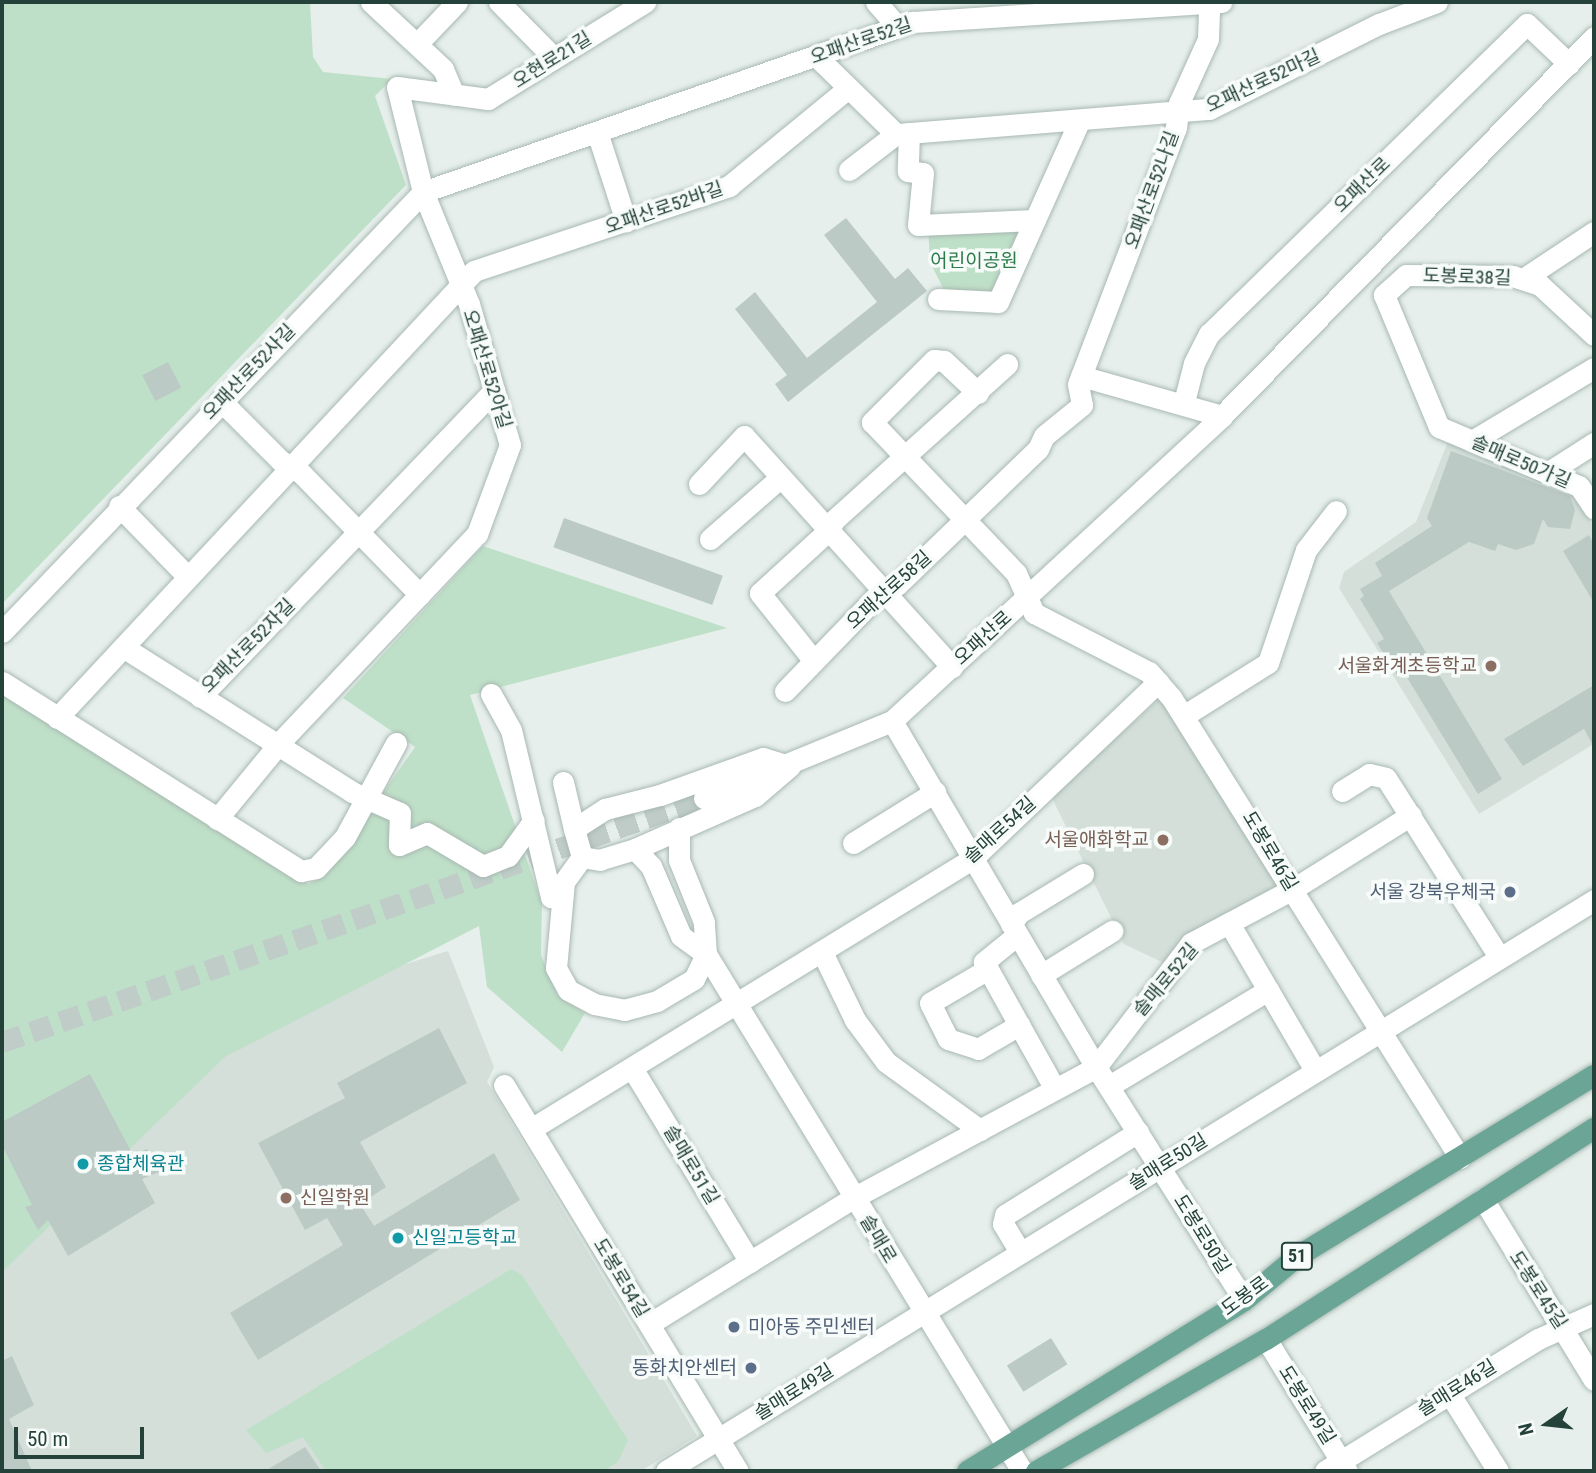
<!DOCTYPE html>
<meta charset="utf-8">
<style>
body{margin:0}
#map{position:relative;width:1596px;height:1473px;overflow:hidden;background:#e6efeb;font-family:"Roboto Condensed","Noto Sans KR",sans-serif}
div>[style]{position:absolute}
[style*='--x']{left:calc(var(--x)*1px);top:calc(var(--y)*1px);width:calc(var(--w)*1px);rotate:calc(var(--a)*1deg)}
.built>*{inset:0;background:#d4dfda}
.green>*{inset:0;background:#bfe0c8}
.building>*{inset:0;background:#bbcac4;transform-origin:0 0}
.minor-tunnel>*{height:21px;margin-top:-10.5px;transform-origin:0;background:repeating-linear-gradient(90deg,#bfccc8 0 21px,transparent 0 31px)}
.roads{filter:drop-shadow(0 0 2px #a8b8b2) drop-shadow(0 0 2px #a8b8b2)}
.minor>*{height:21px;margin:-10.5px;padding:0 10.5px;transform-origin:10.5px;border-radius:10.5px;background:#fff}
.major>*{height:21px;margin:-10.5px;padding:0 10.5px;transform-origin:10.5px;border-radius:10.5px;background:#6aa596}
.dots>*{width:19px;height:19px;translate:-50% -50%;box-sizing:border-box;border:4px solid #f7fbf9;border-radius:50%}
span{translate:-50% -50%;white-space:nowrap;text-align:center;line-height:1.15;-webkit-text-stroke:7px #f7fbf9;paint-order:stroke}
.shield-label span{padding:2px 5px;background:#f7fbf9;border:2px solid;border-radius:5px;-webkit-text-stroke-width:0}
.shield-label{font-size:18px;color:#24423a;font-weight:700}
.street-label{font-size:19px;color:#24423a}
.park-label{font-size:19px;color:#2d7a4b}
.education-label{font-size:19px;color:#785e54}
.right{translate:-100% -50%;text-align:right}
.left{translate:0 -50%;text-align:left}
.service-label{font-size:19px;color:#4e5e75}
.culture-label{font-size:19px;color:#0d838f}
.frame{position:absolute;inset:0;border:4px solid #24423a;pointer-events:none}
.north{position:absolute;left:1512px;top:1389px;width:70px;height:70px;-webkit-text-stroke:5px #f7fbf9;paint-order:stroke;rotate:256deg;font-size:19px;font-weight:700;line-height:28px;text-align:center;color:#24423a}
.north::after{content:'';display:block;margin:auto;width:24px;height:32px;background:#24423a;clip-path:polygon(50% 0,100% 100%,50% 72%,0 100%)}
.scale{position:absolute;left:14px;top:1427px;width:130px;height:32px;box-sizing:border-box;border:4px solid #24423a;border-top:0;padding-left:9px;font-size:21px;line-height:24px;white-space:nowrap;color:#24423a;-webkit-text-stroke:5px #f7fbf9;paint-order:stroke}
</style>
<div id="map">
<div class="built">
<i style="clip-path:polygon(1449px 439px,1569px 485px,1594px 528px,1594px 744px,1479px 814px,1339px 588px,1344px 572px,1416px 522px)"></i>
<i style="clip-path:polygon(1163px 696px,1281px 883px,1185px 936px,1164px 963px,1124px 944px,1051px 796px)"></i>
<i style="clip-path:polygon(448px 951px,494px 1067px,487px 1082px,697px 1436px,641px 1471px,2px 1471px,2px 1242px,89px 1061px)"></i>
</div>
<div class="green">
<i style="clip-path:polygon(2px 2px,310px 2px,313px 57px,323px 72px,392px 79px,375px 96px,406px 185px,2px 604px)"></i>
<i style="clip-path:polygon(1035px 220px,999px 301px,949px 300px,930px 262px,928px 224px)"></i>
<i style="clip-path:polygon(483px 546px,727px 628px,470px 695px,542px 904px,541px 955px,558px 996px,585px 1013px,562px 1052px,487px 987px,479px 926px,225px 1057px,2px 1272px,2px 694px,308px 884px,325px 876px,415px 747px,343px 698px)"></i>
<i style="clip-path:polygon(511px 1269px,522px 1275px,628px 1440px,618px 1462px,603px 1471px,326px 1471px,303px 1437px,266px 1453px,246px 1430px)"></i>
</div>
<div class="building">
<i style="clip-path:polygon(846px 218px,895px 279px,908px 268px,927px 291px,788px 402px,775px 384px,787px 375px,735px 309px,755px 292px,807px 358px,877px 302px,824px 235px)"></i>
<i style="left:168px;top:362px;width:29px;height:29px;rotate:63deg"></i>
<i style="clip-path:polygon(1451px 451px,1570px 496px,1575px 510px,1570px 529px,1548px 527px,1543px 519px,1534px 544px,1516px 550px,1498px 544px,1495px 551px,1469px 542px,1389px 591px,1502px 779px,1478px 794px,1403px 671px,1397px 675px,1377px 643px,1384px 639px,1360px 599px,1364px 596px,1360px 589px,1382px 576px,1375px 563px,1432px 526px,1427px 518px)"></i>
<i style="left:564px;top:518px;width:169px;height:31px;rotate:20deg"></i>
<i style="clip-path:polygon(1589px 535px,1594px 545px,1594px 603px,1563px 551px)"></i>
<i style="clip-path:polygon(1594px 685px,1594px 747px,1584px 729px,1523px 766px,1504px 739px)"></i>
<i style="clip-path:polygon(439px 1028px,467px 1083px,360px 1142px,386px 1187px,360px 1204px,374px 1226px,494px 1153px,520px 1200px,258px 1360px,230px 1313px,343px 1245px,327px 1218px,305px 1230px,258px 1143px,345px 1098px,337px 1083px)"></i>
<i style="clip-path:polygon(90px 1074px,133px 1155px,147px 1149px,159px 1172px,142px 1179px,155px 1203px,68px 1256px,48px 1220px,38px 1230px,25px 1207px,32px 1205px,2px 1145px,2px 1122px)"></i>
<i style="left:1051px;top:1338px;width:31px;height:52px;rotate:58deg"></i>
<i style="clip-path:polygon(12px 1356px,34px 1405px,9px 1419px,32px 1471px,2px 1471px,2px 1361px)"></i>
<i style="clip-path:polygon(305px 1447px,321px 1471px,265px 1471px)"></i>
</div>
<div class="minor-tunnel">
<i style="--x:2;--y:1042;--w:743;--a:-19.17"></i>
</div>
<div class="roads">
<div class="minor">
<i style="--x:371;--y:2;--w:98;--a:42.9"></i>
<i style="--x:443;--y:69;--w:28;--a:67"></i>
<i style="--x:499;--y:2;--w:78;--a:45.5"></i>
<i style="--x:876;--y:2;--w:33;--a:49"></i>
<i style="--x:417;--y:44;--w:58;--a:-46.4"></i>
<i style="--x:816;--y:56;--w:112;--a:44.3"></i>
<i style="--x:597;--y:132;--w:94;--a:72"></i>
<i style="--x:909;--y:133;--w:38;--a:92"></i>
<i style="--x:908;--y:171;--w:15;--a:8"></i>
<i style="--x:923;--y:173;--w:52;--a:95.5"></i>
<i style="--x:918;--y:225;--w:117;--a:-2.4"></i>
<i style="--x:896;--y:134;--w:314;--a:-4.6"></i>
<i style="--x:1209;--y:109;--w:190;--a:-26.6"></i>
<i style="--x:1379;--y:24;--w:62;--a:-20.8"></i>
<i style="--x:849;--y:170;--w:59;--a:-37.5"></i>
<i style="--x:1523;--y:279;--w:85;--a:-33.5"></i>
<i style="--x:938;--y:299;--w:60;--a:2.9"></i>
<i style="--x:998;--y:302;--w:197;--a:-65.8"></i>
<i style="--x:1594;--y:335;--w:74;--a:-137.2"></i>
<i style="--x:1540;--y:285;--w:28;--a:-162"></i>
<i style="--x:1513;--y:276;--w:107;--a:-179.5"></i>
<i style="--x:1406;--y:275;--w:30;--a:138"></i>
<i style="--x:1384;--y:295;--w:143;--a:67.4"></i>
<i style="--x:1439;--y:427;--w:152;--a:22.9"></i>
<i style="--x:1579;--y:486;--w:27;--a:56"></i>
<i style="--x:1081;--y:376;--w:147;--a:15.8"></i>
<i style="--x:978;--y:393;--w:47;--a:-136.7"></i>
<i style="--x:944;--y:361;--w:10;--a:-174"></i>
<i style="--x:934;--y:360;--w:88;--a:135"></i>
<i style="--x:872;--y:422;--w:209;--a:46.4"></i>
<i style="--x:1016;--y:573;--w:44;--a:65.8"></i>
<i style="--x:1034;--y:613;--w:129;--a:27.2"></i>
<i style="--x:1149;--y:672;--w:33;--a:49"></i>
<i style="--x:1171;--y:697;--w:544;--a:57.92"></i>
<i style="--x:221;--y:401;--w:85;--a:45"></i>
<i style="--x:281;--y:461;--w:23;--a:31"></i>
<i style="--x:301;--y:473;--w:170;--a:45.7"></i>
<i style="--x:1184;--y:402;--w:40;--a:-75.6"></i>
<i style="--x:1194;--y:363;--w:33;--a:-63"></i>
<i style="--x:1209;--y:334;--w:444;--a:-44.3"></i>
<i style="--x:1527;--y:24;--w:58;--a:43.6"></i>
<i style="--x:1472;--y:441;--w:142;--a:-30.9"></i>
<i style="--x:1547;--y:473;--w:56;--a:-32.6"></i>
<i style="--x:699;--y:484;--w:66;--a:-46.8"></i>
<i style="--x:744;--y:436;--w:311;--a:48"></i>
<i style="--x:119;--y:506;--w:99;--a:45.8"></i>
<i style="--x:710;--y:539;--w:94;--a:-41.1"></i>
<i style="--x:2;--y:632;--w:609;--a:-46.26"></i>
<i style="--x:423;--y:192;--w:518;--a:-19.17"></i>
<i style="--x:912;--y:22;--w:310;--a:-3.7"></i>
<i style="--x:123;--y:647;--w:271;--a:32.3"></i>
<i style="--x:352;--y:792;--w:52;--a:23.6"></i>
<i style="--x:400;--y:813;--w:32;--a:92"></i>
<i style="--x:399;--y:845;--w:30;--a:-23"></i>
<i style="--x:427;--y:833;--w:65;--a:30.5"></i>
<i style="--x:483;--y:866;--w:27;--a:-22"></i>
<i style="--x:508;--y:856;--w:44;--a:-54.2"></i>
<i style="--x:814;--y:661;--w:87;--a:-128.5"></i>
<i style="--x:760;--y:593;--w:93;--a:-42.4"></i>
<i style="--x:829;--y:530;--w:11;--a:-63"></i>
<i style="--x:834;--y:520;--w:233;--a:-42"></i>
<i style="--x:2;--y:682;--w:354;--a:32.3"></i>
<i style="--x:301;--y:871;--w:15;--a:-11"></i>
<i style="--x:316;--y:868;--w:42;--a:-46.9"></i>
<i style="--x:345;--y:837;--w:107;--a:-61.5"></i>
<i style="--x:785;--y:691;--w:131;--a:-45.9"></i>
<i style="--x:876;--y:597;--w:24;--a:-30"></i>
<i style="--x:897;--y:585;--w:196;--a:-44"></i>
<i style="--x:1038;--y:449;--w:14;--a:-65"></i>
<i style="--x:1044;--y:436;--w:49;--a:-39.2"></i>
<i style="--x:1082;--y:405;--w:21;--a:-101"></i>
<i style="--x:1078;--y:384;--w:274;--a:-69.1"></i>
<i style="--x:1176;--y:128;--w:25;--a:-83"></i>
<i style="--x:1179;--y:103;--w:70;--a:-65.6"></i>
<i style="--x:1208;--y:39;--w:36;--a:-88"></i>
<i style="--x:491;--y:694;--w:41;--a:60.9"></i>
<i style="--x:511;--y:730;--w:172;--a:76.5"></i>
<i style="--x:551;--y:897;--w:10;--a:0"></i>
<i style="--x:200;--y:697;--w:425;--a:-46.2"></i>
<i style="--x:1185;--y:715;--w:98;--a:-32.1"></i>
<i style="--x:1268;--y:663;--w:119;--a:-71.4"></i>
<i style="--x:1306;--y:550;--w:49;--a:-52.4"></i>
<i style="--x:57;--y:718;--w:611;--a:-46.99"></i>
<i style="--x:474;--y:271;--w:269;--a:-18.4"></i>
<i style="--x:729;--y:186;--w:151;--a:-39.4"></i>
<i style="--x:892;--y:721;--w:402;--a:59.5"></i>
<i style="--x:1096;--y:1067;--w:276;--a:57.6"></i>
<i style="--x:763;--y:758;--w:28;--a:17"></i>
<i style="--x:790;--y:766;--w:46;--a:139.4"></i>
<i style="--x:755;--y:796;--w:131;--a:156.2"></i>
<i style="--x:635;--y:849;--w:37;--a:163"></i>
<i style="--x:600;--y:860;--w:18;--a:-171"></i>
<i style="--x:582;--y:857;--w:29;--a:-106"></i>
<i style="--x:574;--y:829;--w:37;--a:-33"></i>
<i style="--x:605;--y:809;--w:57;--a:-14.3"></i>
<i style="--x:660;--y:795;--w:109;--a:-19.8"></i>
<i style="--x:563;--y:782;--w:48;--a:76.8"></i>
<i style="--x:1342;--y:791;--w:32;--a:-32"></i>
<i style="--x:1369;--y:774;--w:17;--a:13"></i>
<i style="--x:1386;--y:778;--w:212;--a:57.7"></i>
<i style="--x:704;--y:798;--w:203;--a:-22.3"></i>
<i style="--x:892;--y:721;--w:449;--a:-42.7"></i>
<i style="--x:1222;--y:416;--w:531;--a:-45.53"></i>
<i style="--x:217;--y:819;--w:102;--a:-50.6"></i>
<i style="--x:282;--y:740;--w:284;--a:-46.6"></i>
<i style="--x:477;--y:534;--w:95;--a:-69.7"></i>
<i style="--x:510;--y:445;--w:147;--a:-106.2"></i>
<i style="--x:469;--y:304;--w:121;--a:-112.3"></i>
<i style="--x:423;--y:192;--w:108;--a:-103.9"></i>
<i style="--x:397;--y:87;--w:92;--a:7.5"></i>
<i style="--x:488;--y:99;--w:185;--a:-31.7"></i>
<i style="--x:853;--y:843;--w:97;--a:-31.9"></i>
<i style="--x:635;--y:849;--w:23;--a:47"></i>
<i style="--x:651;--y:866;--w:76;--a:66.8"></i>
<i style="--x:681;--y:936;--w:31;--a:36"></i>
<i style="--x:706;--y:954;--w:606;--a:58.57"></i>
<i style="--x:582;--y:857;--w:31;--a:126"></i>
<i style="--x:564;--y:882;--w:86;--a:95.3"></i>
<i style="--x:556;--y:968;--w:25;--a:61"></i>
<i style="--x:568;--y:990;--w:30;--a:28"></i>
<i style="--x:594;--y:1004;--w:31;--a:11"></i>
<i style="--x:624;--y:1010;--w:34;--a:-15"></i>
<i style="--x:657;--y:1001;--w:43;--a:-30.7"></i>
<i style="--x:694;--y:979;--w:28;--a:-64"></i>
<i style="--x:706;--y:954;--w:32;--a:-94"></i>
<i style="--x:704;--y:922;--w:67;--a:-112"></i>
<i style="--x:679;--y:860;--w:32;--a:-90"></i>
<i style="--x:1229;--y:923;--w:170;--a:59.7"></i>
<i style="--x:1011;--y:924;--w:14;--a:-54"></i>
<i style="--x:1019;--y:913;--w:75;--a:-31.4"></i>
<i style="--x:1017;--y:935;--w:43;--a:140.7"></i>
<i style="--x:984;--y:962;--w:145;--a:60.8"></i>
<i style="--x:822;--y:952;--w:76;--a:64.1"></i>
<i style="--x:855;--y:1020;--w:52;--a:53.6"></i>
<i style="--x:886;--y:1062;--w:116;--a:35.9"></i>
<i style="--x:988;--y:969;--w:67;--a:149.6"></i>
<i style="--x:930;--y:1003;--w:40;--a:63.4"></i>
<i style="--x:948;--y:1039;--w:32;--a:18"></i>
<i style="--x:978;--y:1049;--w:48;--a:-30.3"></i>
<i style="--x:1041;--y:975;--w:84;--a:-31.8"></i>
<i style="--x:632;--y:1068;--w:227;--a:58.7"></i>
<i style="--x:504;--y:1085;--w:451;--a:58.8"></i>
<i style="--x:1109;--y:1086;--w:186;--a:-31.1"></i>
<i style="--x:531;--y:1129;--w:517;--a:-31.48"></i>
<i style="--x:972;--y:859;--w:257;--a:-43.6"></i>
<i style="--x:1483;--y:1199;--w:212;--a:58.5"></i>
<i style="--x:1020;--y:1252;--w:33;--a:-121"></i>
<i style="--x:1003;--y:1224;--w:9;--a:-77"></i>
<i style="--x:1005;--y:1215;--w:157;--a:-32"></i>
<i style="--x:649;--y:1324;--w:240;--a:-31.7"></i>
<i style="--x:853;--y:1198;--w:276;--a:-28.3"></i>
<i style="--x:1096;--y:1067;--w:156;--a:-52.5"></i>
<i style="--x:1191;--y:943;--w:115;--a:-27.9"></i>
<i style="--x:1293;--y:889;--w:139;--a:-32.1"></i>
<i style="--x:1266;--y:1339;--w:155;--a:58.5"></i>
<i style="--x:1449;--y:1393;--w:92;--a:57.9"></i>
<i style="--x:666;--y:1471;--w:1090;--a:-31.6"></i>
<i style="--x:1325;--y:1471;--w:251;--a:-31.8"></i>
<i style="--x:1538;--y:1339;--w:61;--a:-24.1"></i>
</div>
<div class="major">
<i style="--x:967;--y:1471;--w:326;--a:-31.7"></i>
<i style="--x:1244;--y:1300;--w:69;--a:-39.7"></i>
<i style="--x:1297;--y:1256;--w:348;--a:-31.4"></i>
<i style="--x:1036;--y:1471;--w:265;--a:-29.9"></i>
<i style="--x:1266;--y:1339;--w:390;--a:-32.8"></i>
</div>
</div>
<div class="dots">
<i style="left:1491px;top:666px;background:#8d6e63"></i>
<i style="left:1163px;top:840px;background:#8d6e63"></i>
<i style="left:1510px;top:892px;background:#5c6f8a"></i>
<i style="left:83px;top:1164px;background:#0f9aa8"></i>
<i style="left:286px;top:1198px;background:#8d6e63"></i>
<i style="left:398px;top:1238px;background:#0f9aa8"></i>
<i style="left:734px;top:1327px;background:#5c6f8a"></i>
<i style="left:751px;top:1368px;background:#5c6f8a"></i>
</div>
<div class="shield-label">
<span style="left:1297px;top:1256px">51</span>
</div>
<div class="street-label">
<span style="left:861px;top:41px;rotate:-19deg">오패산로52길</span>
<span style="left:552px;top:60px;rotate:-32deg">오현로21길</span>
<span style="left:1263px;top:81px;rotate:-25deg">오패산로52마길</span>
<span style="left:1362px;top:185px;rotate:-44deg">오패산로</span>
<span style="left:1152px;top:190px;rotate:-70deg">오패산로52나길</span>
<span style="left:664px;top:208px;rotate:-19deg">오패산로52바길</span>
<span style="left:1467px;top:277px;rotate:2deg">도봉로38길</span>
<span style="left:487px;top:369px;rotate:73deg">오패산로52아길</span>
<span style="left:249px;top:372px;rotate:-46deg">오패산로52사길</span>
<span style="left:1521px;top:462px;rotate:23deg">솔매로50가길</span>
<span style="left:889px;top:590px;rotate:-42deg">오패산로58길</span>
<span style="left:983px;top:638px;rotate:-42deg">오패산로</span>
<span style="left:248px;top:646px;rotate:-45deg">오패산로52자길</span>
<span style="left:1000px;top:830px;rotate:-42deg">솔매로54길</span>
<span style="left:1270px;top:851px;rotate:59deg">도봉로46길</span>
<span style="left:1166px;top:980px;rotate:-50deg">솔매로52길</span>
<span style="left:1168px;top:1162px;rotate:-32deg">솔매로50길</span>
<span style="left:691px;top:1165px;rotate:59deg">솔매로51길</span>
<span style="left:1202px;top:1234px;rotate:58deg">도봉로50길</span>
<span style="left:878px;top:1239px;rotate:59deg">솔매로</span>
<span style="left:621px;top:1278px;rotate:59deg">도봉로54길</span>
<span style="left:1538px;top:1290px;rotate:57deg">도봉로45길</span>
<span style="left:1245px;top:1296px;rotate:-36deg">도봉로</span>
<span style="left:1457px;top:1388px;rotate:-32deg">솔매로46길</span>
<span style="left:794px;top:1392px;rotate:-32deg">솔매로49길</span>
<span style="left:1307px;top:1405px;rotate:58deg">도봉로49길</span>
</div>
<div class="park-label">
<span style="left:974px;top:261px">어린이공원</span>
</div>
<div class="education-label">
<span class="right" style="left:1477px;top:666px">서울화계초등학교</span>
<span class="right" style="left:1149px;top:840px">서울애화학교</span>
<span class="left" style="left:300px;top:1198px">신일학원</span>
</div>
<div class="service-label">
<span class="right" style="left:1496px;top:892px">서울 강북우체국</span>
<span class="left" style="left:748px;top:1327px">미아동 주민센터</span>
<span class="right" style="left:737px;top:1368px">동화치안센터</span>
</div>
<div class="culture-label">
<span class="left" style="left:97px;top:1164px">종합체육관</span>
<span class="left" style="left:412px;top:1238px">신일고등학교</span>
</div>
<div class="frame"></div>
<div class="north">N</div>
<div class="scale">50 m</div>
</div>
